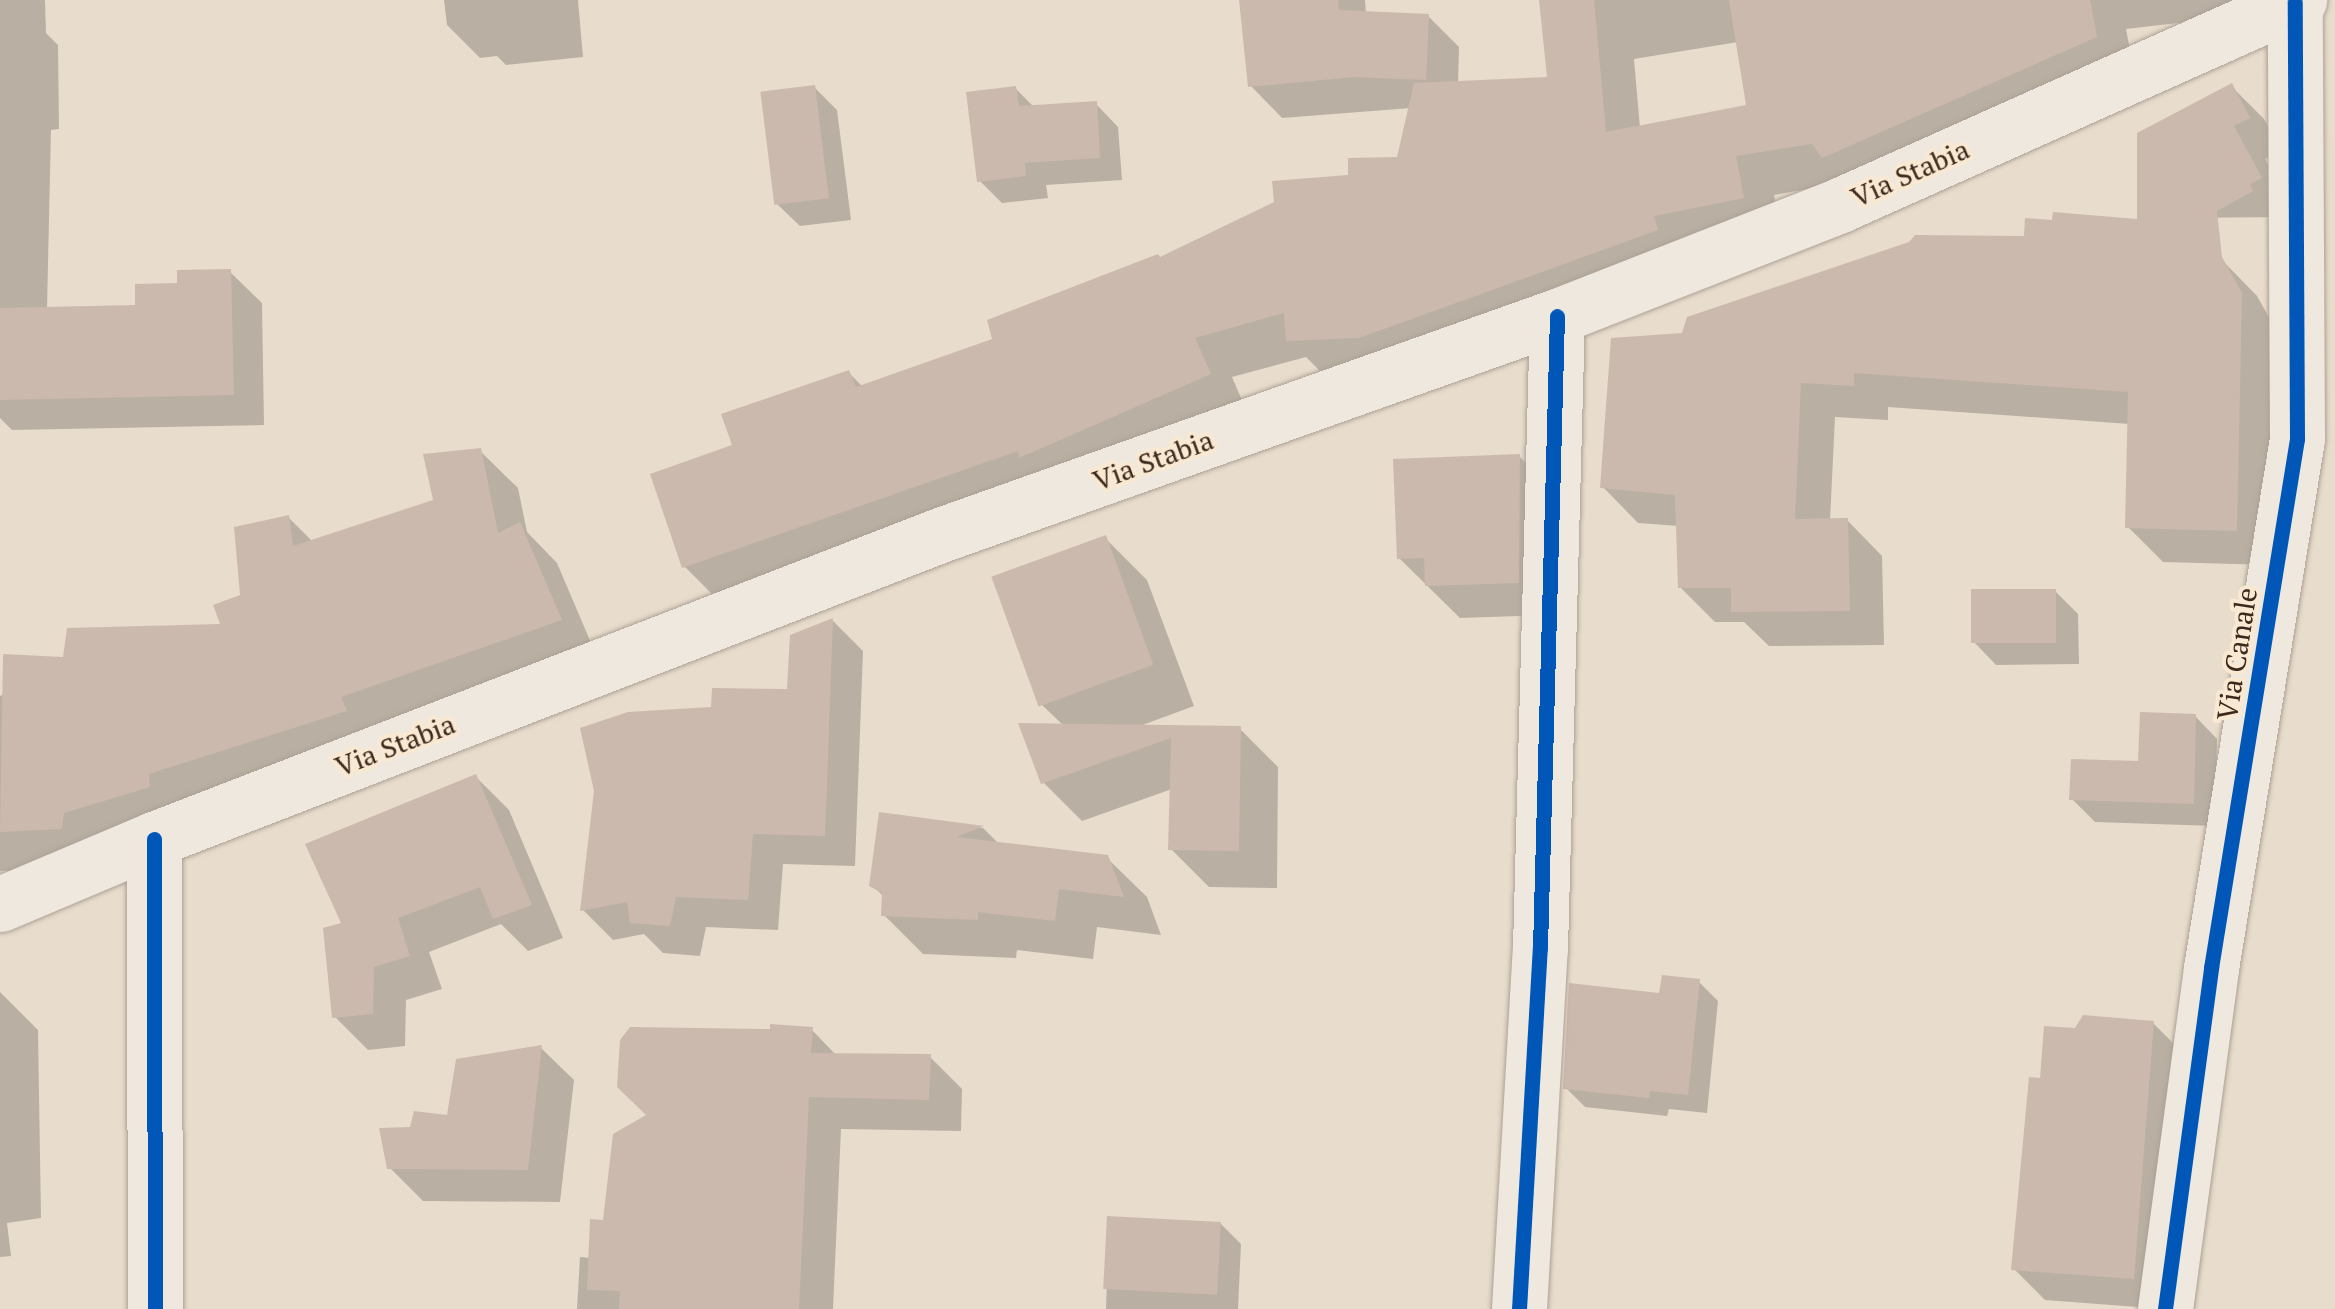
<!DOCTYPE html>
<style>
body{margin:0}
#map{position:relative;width:2335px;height:1309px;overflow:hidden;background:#e8dccc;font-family:"PT Serif",serif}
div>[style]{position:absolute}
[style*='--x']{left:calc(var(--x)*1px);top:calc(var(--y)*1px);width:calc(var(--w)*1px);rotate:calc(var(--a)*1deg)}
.shadow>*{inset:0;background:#0003}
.building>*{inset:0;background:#ccb9ad;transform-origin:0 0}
.roads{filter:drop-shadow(0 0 2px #ada195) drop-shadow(0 0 2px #ada195)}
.street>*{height:55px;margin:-27.5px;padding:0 27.5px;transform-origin:27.5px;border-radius:27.5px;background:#eee8df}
.secondary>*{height:55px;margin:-27.5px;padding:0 27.5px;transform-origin:27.5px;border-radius:27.5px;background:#eee8df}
.cycleway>*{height:15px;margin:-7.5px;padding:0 7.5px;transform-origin:7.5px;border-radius:7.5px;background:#0057b8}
span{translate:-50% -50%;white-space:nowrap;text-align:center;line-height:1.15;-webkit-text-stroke:8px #f9e9d2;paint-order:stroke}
.street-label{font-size:28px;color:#3c281c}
</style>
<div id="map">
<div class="shadow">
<i style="clip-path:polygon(0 0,45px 0,46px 33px,58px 45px,59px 129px,51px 130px,47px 309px,138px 307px,180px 285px,230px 272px,262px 303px,264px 425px,12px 430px,0 418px)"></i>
<i style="clip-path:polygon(444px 0,578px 0,583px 57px,506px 65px,497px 56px,480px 58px,447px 25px)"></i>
<i style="clip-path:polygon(evenodd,1242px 0,1365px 0,1366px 14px,1428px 16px,1459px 47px,1458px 84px,1550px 80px,1542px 0,2280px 0,2281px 11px,2126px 29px,2135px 77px,1849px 182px,1774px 195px,1782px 237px,1328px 379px,1306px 357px,1232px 377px,1248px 414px,724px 606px,685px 567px,735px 447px,849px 373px,863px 387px,995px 341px,1160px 260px,1399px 160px,1411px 108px,1282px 118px,1251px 86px,1242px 0,1738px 42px,1749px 107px,1640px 128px,1634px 59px,1738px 42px)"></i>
<i style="clip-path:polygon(2231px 86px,2264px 119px,2282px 151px,2265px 159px,2295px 217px,2173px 218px)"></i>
<i style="clip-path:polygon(814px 87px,837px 110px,851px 220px,800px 226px,777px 204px)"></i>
<i style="clip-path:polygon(1016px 89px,1034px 107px,1096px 104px,1118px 127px,1122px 180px,1046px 185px,1048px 198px,1002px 203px,979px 180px)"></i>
<i style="clip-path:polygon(2222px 260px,2257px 296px,2276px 330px,2271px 565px,2163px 562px,2128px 527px,2130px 424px,1888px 407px,1888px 420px,1835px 417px,1830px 521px,1847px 520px,1882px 556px,1884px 645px,1769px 646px,1744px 622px,1715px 622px,1680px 587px,1679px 526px,1638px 523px,1603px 487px,1684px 335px)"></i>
<i style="clip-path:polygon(480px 451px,518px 488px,527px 532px,557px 563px,597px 657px,99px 866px,0 871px,0 696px,66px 660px,224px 627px,288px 517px,313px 542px,436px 501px)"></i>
<i style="clip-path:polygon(1519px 456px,1552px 489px,1551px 615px,1460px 618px,1399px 558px)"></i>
<i style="clip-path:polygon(1105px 538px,1147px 580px,1194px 706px,1137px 727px,1240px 729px,1278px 767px,1277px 888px,1209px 887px,1171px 849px,1172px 789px,1082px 821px,1044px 783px,1064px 726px,1042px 705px)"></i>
<i style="clip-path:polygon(2055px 591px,2078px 614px,2079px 664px,1996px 665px,1974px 642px)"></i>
<i style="clip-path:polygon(833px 621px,863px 651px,855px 866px,783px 864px,778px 930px,706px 927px,700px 956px,663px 953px,644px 934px,613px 940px,583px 910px,713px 709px,790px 692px)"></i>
<i style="clip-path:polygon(2195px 716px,2217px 739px,2215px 826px,2095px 822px,2072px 799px,2141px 763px)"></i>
<i style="clip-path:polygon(476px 777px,509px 810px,563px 938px,528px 951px,501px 924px,429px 952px,442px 989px,406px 1000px,405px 1046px,368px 1050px,335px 1017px,344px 924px)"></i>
<i style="clip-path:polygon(881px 815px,983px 828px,999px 844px,1107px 858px,1147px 897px,1161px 935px,1097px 927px,1093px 959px,1017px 950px,1016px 958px,923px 954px,884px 915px,884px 897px,872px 885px)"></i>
<i style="clip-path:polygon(1699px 982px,1718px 1001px,1707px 1113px,1669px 1109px,1667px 1116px,1585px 1107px,1566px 1088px,1662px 996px)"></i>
<i style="clip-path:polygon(0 992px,38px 1030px,41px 1218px,7px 1223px,11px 1256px,0 1257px)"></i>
<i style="clip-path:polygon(2153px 1023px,2184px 1054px,2164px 1309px,2045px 1300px,2014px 1269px,2043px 1081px,2077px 1030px)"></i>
<i style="clip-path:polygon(812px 1030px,837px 1056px,930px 1057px,962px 1089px,961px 1131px,841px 1129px,833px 1309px,577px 1309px,580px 1257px,591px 1258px,605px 1222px)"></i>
<i style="clip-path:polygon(541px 1048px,574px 1080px,560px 1202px,423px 1201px,390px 1168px,412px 1130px,449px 1117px)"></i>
<i style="clip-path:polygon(1109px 1219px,1220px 1223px,1241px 1244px,1238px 1309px,1106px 1309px)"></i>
</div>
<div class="building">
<i style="clip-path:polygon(1239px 0,1338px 0,1339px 10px,1429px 14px,1426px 80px,1354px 77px,1248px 87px)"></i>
<i style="clip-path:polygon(1539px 0,1594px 0,1606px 132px,1746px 105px,1729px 0,2090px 0,2097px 37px,1822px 158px,1812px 144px,1736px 156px,1744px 198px,1654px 216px,1658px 230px,1359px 338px,1286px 341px,1284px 313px,1195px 338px,1211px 374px,1019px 458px,1018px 451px,682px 568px,650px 474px,732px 445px,721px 414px,849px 370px,856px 387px,992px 339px,987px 320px,1158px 254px,1160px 257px,1274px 202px,1272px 181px,1348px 175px,1348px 158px,1397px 157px,1414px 83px,1547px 77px)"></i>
<i style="clip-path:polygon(2232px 83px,2250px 118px,2234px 126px,2262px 178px,2250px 184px,2253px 191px,2217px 211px,2222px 257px,2242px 293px,2237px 531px,2125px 528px,2128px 392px,1854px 373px,1854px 386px,1801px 383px,1795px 519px,1848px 518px,1850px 611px,1731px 612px,1731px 588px,1678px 588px,1675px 495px,1600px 488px,1611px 338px,1682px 333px,1687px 317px,1909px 242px,1915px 235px,2024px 236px,2025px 218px,2052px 220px,2053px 212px,2137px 219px,2137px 133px)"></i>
<i style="left:815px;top:85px;width:114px;height:55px;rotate:83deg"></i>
<i style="clip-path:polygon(1016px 86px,1019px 106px,1097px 101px,1100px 158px,1025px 163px,1026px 176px,977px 182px,966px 92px)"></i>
<i style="clip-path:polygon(231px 269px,234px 395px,0 400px,0 308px,135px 305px,135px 284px,177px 283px,177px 270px)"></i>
<i style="clip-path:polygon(481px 448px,498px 533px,520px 522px,562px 620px,341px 697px,347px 711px,149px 774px,150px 787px,64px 813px,62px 829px,0 832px,3px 654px,63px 657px,67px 628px,220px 624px,213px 605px,240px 595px,234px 527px,289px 515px,293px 546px,433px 500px,423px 454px)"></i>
<i style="clip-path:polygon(1520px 454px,1519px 583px,1425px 586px,1424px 558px,1397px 559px,1393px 459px)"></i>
<i style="left:1106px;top:535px;width:138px;height:122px;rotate:70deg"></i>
<i style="left:1971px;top:589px;width:85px;height:54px"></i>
<i style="clip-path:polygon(833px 618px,825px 836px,753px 834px,748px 900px,676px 897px,670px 926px,630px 923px,627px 902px,580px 911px,594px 791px,580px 728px,628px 712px,711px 707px,712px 688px,787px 689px,790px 635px)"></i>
<i style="clip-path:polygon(2140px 712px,2196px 714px,2194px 804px,2069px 800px,2071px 759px,2138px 761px)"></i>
<i style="clip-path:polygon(1018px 723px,1241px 726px,1239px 851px,1168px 850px,1171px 738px,1041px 784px)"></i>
<i style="clip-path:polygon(476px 774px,532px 905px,493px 919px,480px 887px,398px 918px,410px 956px,374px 967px,373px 1014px,332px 1018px,323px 928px,341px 923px,305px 844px)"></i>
<i style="clip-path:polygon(879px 812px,984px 826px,956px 837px,1108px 855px,1124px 897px,1059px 889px,1055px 921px,978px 912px,978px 920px,881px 916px,882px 893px,869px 886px)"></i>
<i style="clip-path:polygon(1662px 975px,1700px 979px,1688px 1095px,1650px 1091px,1649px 1098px,1563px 1089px,1569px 983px,1659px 993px)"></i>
<i style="clip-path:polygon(2083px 1015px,2154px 1021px,2134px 1279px,2011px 1270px,2029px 1077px,2040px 1078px,2044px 1026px,2075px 1028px)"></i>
<i style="clip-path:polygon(770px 1024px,813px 1027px,811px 1053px,931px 1054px,929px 1100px,809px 1097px,799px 1309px,619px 1309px,620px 1291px,587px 1290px,590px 1219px,603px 1220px,613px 1134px,646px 1115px,617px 1087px,620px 1040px,630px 1027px,770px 1029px)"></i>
<i style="clip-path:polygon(542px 1045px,528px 1170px,387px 1169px,379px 1128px,410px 1127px,414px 1111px,447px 1115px,456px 1059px)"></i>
<i style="left:1107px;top:1216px;width:114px;height:73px;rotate:3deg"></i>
</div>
<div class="roads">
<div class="street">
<i style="--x:154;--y:839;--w:470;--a:89.9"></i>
<i style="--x:1519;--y:1309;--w:362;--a:-86.7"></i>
<i style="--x:1540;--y:948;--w:632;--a:-88.46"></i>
<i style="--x:2165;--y:1309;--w:344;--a:-82.3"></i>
<i style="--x:2211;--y:968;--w:536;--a:-80.77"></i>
<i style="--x:2297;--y:439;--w:437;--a:-90.3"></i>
</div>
<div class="secondary">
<i style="--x:0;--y:904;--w:167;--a:-22.9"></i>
<i style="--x:154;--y:839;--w:843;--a:-21.14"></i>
<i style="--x:940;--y:535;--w:655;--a:-19.54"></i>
<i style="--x:1557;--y:316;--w:304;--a:-21.4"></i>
<i style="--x:1840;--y:205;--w:503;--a:-24.07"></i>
</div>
</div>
<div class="cycleway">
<i style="--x:154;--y:839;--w:470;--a:89.9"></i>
<i style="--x:1519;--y:1309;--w:362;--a:-86.7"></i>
<i style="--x:1540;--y:948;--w:632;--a:-88.46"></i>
<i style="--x:2165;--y:1309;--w:344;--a:-82.3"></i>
<i style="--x:2211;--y:968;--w:536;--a:-80.77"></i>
<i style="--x:2297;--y:439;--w:437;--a:-90.3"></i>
</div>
<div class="street-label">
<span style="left:1910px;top:173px;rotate:-24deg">Via Stabia</span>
<span style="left:1153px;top:460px;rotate:-20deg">Via Stabia</span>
<span style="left:2237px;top:654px;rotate:-81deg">Via Canale</span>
<span style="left:395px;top:745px;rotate:-21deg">Via Stabia</span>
</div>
</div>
